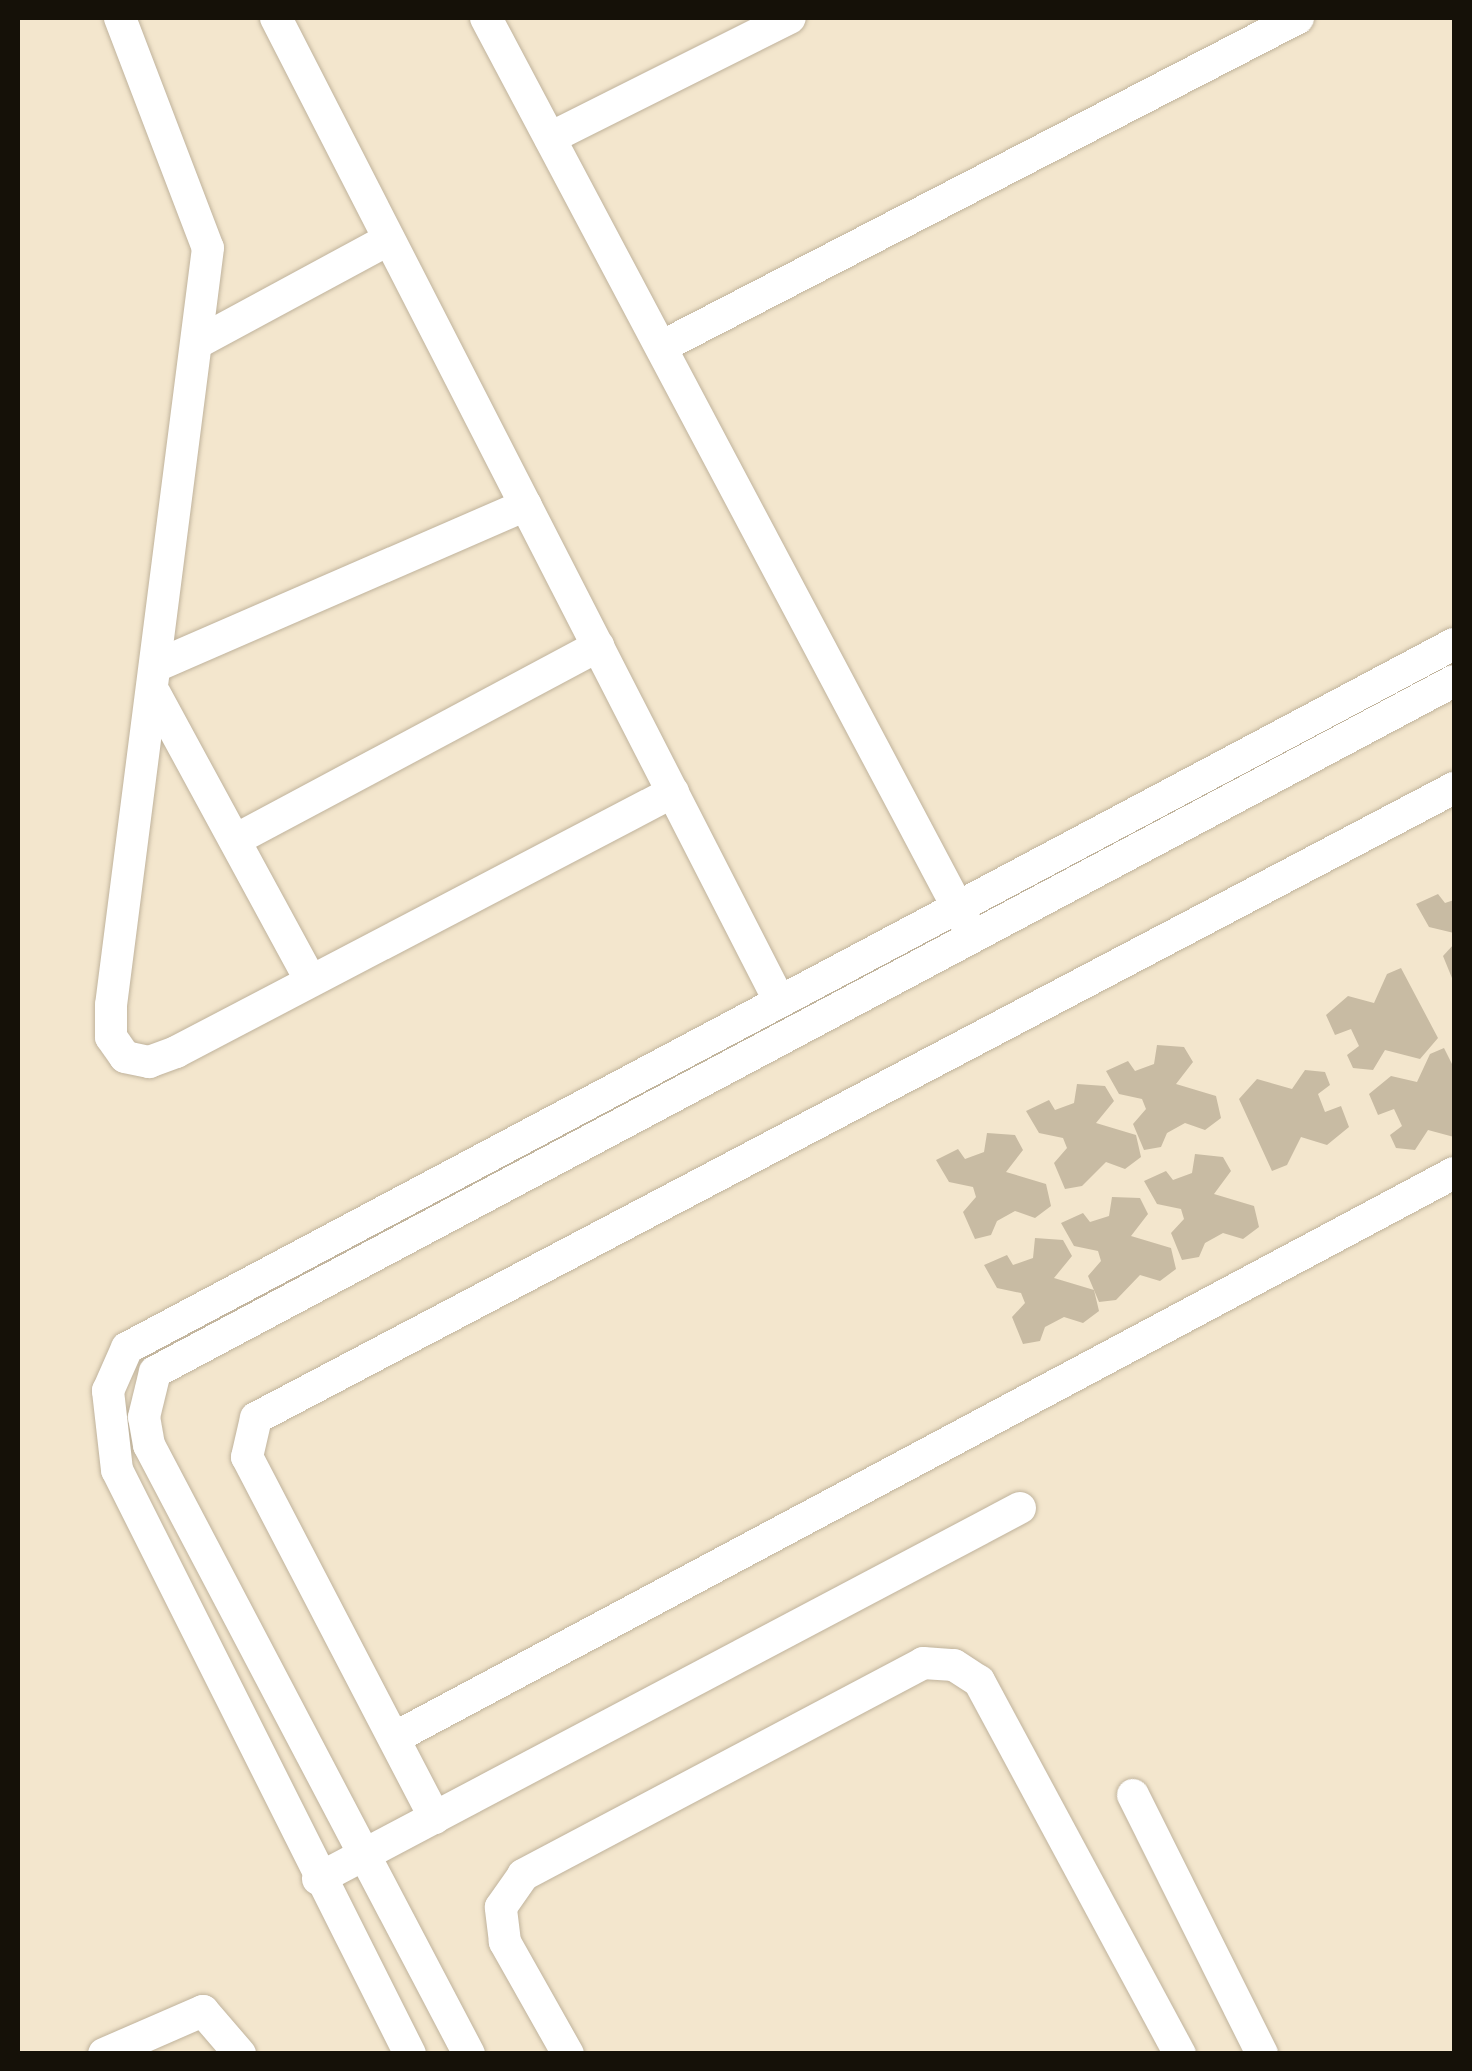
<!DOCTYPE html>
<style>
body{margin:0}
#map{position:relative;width:1472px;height:2071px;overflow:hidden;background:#f3e6cd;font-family:"Zilla Slab",serif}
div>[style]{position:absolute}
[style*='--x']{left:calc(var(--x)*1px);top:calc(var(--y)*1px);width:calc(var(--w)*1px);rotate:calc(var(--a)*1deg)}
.building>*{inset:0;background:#c8bba3}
.roads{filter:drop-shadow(0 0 2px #c0b39c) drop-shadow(0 0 2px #c0b39c)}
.street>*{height:32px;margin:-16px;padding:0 16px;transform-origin:16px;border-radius:16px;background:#fff}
span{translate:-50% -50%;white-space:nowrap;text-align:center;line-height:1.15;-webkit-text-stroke:9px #f3e6cd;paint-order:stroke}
.frame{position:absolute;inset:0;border:20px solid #151108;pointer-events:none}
</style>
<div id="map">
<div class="building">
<i style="clip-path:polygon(1438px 894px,1445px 903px,1454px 900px,1454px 933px,1429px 927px,1416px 904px)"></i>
<i style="clip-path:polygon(1454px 944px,1454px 983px,1443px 956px)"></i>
<i style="clip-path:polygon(1401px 968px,1438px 1038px,1420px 1059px,1385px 1050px,1373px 1070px,1353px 1068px,1347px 1055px,1359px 1046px,1351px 1029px,1335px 1035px,1326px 1015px,1348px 996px,1374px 1003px,1387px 974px)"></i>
<i style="clip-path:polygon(1157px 1045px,1184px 1047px,1193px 1062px,1176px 1084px,1216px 1096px,1221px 1118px,1205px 1130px,1185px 1123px,1167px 1133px,1161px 1147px,1144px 1150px,1133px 1124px,1146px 1109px,1142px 1099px,1119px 1094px,1106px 1071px,1128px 1061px,1135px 1071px,1154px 1064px)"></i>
<i style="clip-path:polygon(1444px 1048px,1454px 1068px,1454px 1137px,1428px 1130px,1415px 1150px,1396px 1148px,1390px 1135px,1402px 1126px,1394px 1109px,1378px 1115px,1369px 1094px,1391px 1076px,1417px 1082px,1430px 1054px)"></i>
<i style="clip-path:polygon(1305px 1070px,1325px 1072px,1330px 1085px,1318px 1094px,1325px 1112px,1341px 1106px,1349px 1127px,1327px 1145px,1301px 1137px,1287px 1165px,1272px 1171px,1239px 1099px,1257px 1079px,1292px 1089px)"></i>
<i style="clip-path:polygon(1077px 1084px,1105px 1086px,1114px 1101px,1096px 1123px,1136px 1135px,1141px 1157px,1125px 1169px,1106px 1162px,1082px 1186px,1065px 1189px,1054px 1163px,1067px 1148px,1063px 1138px,1039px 1133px,1026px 1111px,1049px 1100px,1055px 1110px,1074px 1103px)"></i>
<i style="clip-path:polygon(987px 1133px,1015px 1135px,1023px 1150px,1006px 1172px,1046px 1184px,1051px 1206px,1035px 1218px,1015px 1211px,997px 1221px,991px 1235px,975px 1239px,963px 1212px,976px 1197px,973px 1187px,949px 1182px,936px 1160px,958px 1149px,965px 1159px,984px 1152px)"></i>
<i style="clip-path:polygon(1195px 1154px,1223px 1157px,1231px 1171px,1214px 1194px,1254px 1206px,1259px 1227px,1243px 1239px,1223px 1233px,1205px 1243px,1199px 1257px,1182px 1260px,1171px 1233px,1184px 1219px,1181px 1209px,1157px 1204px,1144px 1181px,1166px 1171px,1173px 1180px,1192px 1173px)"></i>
<i style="clip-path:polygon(1112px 1197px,1140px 1198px,1148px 1214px,1131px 1236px,1171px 1248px,1176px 1269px,1160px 1281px,1140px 1275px,1116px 1300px,1099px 1302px,1088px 1276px,1101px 1261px,1098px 1251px,1074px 1246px,1061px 1223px,1083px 1213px,1090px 1222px,1109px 1216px)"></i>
<i style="clip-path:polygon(1035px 1238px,1063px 1240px,1072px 1256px,1054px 1278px,1094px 1290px,1099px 1311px,1083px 1323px,1064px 1317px,1045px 1327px,1040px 1341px,1023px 1344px,1012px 1317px,1025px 1303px,1021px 1293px,997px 1288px,984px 1265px,1007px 1255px,1013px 1265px,1033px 1258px)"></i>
</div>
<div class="roads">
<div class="street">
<i style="--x:120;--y:18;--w:246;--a:69.1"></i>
<i style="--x:208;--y:248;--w:763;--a:97.3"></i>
<i style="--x:111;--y:1005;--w:32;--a:90"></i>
<i style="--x:111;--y:1037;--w:24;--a:55"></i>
<i style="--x:125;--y:1057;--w:25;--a:12"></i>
<i style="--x:149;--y:1062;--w:29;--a:-20"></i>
<i style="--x:176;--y:1052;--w:561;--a:-27.62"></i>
<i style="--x:276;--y:18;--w:1099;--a:62.88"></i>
<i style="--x:486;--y:18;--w:1024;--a:62.06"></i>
<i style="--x:550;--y:138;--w:268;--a:-26.6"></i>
<i style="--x:197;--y:343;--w:218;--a:-28.4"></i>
<i style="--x:661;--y:347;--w:717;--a:-27.32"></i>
<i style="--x:158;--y:665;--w:401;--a:-23.5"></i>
<i style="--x:155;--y:694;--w:324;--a:61.5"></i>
<i style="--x:235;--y:840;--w:412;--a:-28.1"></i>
<i style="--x:394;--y:1738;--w:1201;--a:-28.06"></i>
<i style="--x:1133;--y:1795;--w:289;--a:63.5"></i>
<i style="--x:435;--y:1818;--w:407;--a:-117.5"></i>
<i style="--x:247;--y:1457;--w:40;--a:-77"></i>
<i style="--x:256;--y:1418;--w:1354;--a:-27.74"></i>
<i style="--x:318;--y:1879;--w:794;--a:-27.86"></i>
<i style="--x:104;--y:2054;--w:108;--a:-23.5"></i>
<i style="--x:203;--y:2011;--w:57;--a:49.3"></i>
<i style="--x:410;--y:2054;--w:653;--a:-116.64"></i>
<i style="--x:117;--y:1470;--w:80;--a:-96.5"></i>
<i style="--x:108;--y:1391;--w:47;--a:-66.2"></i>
<i style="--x:127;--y:1348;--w:1502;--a:-27.95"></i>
<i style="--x:469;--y:2054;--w:688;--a:-117.72"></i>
<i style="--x:149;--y:1445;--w:28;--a:-100"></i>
<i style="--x:144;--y:1417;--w:46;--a:-76.3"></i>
<i style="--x:155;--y:1372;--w:1471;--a:-28.01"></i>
<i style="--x:568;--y:2054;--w:129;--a:-119.4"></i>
<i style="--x:505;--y:1942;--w:35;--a:-97"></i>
<i style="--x:501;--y:1907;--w:39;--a:-55"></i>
<i style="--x:523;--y:1875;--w:453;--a:-27.9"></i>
<i style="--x:923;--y:1663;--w:31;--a:4"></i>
<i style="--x:954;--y:1665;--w:30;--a:33"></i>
<i style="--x:979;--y:1681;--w:424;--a:61.7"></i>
</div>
</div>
<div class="frame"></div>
</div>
